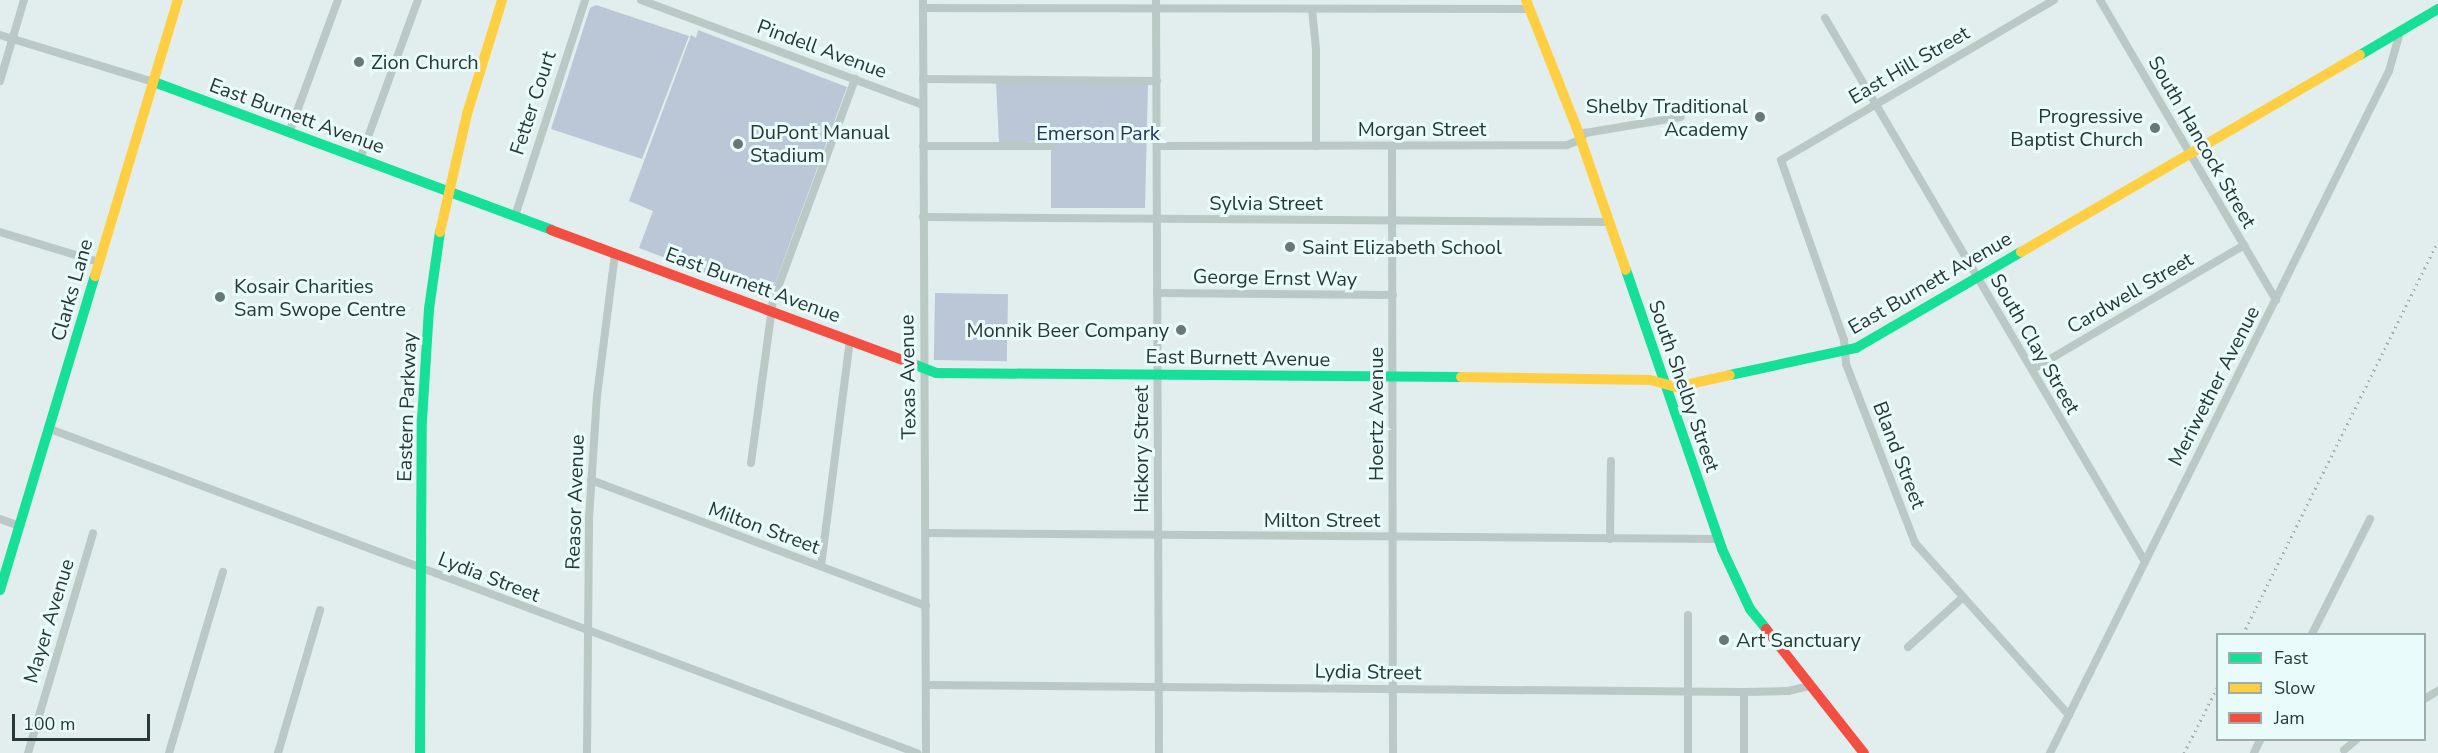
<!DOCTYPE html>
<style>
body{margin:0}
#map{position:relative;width:2438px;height:753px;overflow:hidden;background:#e2eeed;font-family:"Nunito Sans",sans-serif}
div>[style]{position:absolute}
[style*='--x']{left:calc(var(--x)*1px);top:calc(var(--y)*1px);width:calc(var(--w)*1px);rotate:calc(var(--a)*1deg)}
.green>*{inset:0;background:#bbc6d6;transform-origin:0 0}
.street>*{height:8px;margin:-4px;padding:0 4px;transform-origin:4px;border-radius:4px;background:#bac8c6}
.fast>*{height:10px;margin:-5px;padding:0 5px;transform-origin:5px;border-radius:5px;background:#16e098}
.slow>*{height:10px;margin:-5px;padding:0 5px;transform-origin:5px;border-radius:5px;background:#ffcf43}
.jam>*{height:10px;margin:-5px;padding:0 5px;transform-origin:5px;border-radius:5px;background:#f24e42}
.rail>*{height:3px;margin-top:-1.5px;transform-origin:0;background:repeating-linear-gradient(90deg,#a4afad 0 1.5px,transparent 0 6px)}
.dots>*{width:16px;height:16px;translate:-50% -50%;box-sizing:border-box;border:3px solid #e9fbfa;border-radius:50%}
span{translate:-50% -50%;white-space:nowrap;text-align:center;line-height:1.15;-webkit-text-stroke:6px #e9fbfa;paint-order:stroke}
.street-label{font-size:20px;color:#283834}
.poi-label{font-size:20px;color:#283834}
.left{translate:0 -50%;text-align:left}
.right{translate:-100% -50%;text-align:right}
.park-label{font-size:20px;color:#2a3458}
.legend{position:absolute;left:2216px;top:633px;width:210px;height:108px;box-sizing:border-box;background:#e9fbfa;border:2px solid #9cadab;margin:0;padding:8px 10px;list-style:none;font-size:18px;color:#283834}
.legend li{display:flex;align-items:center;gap:12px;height:30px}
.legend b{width:30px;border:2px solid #9cadab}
.scale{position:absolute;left:12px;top:714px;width:138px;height:27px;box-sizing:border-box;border:3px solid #283834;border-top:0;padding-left:8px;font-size:18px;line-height:21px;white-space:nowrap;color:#283834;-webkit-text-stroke:4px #e9fbfa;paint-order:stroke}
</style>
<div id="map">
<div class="green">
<i style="clip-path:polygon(596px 5px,689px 36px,642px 159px,551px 129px,590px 8px)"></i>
<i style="clip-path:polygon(698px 30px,847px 87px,770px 297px,639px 248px,653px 211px,629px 201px,691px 35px,696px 38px)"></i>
<i style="clip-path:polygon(996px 82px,1148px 83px,1145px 208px,1051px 208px,1051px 141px,999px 143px)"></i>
<i style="left:935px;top:293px;width:73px;height:67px;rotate:1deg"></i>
</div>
<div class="street">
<i style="--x:641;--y:0;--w:301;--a:20.4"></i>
<i style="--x:923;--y:0;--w:753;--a:89.77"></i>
<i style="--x:1156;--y:0;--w:753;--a:89.77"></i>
<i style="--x:2054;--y:0;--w:316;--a:149.6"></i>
<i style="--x:1781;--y:160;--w:191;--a:70.7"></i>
<i style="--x:1844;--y:340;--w:24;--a:85"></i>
<i style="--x:1846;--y:364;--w:192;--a:68.9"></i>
<i style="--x:1915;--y:543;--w:231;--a:48.2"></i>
<i style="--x:2100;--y:0;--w:348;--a:59.6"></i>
<i style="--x:923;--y:8;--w:606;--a:0.09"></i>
<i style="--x:1312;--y:9;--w:40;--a:84.3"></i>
<i style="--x:1316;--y:49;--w:97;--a:90"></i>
<i style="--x:1825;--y:18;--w:631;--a:59.53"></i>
<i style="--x:0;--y:35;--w:161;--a:17"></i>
<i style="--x:923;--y:79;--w:234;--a:0.5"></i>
<i style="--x:0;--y:81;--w:84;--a:-73.5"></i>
<i style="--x:289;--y:133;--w:142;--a:-69.8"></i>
<i style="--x:923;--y:146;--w:128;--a:0"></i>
<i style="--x:1157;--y:146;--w:410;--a:-0.1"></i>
<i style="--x:1567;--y:145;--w:14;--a:-21"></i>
<i style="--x:1580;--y:140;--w:9;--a:-54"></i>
<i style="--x:1585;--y:133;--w:97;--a:-9.5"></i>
<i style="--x:1392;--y:146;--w:607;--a:89.91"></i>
<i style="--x:360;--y:159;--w:169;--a:-70"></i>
<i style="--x:515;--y:216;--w:227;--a:-72"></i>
<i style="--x:923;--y:217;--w:685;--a:0.42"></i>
<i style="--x:0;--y:232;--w:103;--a:16.9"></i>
<i style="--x:1157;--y:293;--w:236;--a:0.5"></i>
<i style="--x:2033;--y:369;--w:245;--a:-30.4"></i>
<i style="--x:50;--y:429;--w:926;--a:20.49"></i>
<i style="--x:751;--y:463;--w:163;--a:-82.3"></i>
<i style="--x:773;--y:301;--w:237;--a:-69.7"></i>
<i style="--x:591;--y:480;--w:358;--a:20.6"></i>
<i style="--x:0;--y:519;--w:20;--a:20"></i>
<i style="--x:926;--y:533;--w:792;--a:0.43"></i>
<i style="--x:1610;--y:539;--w:78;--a:-89.3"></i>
<i style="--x:821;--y:566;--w:228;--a:-82.7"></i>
<i style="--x:2312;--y:634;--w:129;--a:-63.2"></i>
<i style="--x:1908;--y:647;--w:73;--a:-42.2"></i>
<i style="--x:926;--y:685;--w:818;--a:0.49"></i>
<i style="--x:1744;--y:692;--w:44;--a:-1.3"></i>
<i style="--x:1788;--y:691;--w:23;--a:-13"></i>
<i style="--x:2424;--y:699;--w:16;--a:-30"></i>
<i style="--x:2344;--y:750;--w:16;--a:-40"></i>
<i style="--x:28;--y:753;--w:229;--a:-73.5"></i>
<i style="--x:169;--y:753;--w:189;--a:-73.4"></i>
<i style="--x:278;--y:753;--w:149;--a:-73.6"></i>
<i style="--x:587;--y:753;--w:234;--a:-89.5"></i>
<i style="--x:589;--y:519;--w:123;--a:-86.3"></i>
<i style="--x:597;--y:396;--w:144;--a:-82.8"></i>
<i style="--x:1688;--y:753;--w:138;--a:-90"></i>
<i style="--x:1744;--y:753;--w:61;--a:-90"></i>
<i style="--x:2050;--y:753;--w:762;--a:-63.57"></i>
<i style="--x:2389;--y:71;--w:41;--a:-74.2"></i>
<i style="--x:2254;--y:753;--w:14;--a:-65"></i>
</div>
<div class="fast">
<i style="--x:2360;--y:55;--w:91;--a:-30.5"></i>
<i style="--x:154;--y:82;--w:424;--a:20.4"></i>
<i style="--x:1626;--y:270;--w:295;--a:71"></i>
<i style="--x:1722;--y:549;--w:66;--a:65"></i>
<i style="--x:1750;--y:609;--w:26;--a:51"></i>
<i style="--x:913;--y:364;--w:25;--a:21"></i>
<i style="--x:936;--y:373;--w:525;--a:0.44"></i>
<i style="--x:1730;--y:375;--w:129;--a:-12.1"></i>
<i style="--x:1856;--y:348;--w:191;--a:-30.2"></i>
<i style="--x:0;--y:590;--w:328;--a:-73.2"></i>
<i style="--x:420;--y:753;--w:333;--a:-89.7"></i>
<i style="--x:422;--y:420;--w:111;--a:-86.4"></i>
<i style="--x:429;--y:309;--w:78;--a:-81.9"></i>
</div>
<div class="slow">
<i style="--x:1526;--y:0;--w:136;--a:68.4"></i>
<i style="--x:1576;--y:126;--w:152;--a:70.9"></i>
<i style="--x:440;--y:232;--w:121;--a:-77.1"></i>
<i style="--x:467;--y:114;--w:119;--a:-72.9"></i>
<i style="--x:2021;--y:252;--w:392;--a:-30.2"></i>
<i style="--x:95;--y:276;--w:288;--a:-73.3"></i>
<i style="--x:1461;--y:377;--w:189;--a:0.9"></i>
<i style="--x:1650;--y:380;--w:27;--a:15"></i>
<i style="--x:1676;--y:387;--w:55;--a:-12.5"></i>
</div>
<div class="jam">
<i style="--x:551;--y:230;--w:386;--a:20.3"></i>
<i style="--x:1766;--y:629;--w:158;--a:51.7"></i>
</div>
<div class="rail">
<i style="--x:2243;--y:634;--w:438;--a:-63.6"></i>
<i style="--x:2184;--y:753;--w:75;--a:-63.1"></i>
</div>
<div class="dots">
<i style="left:359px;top:62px;background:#697875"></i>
<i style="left:1760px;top:117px;background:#697875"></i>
<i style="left:2155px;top:128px;background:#697875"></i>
<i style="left:738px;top:144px;background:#697875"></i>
<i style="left:1290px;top:247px;background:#697875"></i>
<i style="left:220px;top:297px;background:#697875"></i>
<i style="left:1181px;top:330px;background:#697875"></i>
<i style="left:1724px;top:640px;background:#697875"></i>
</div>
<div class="street-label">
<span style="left:822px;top:49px;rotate:20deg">Pindell Avenue</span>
<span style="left:1909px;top:65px;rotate:-30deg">East Hill Street</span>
<span style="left:533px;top:103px;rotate:-72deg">Fetter Court</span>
<span style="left:297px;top:116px;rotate:20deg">East Burnett Avenue</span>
<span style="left:1422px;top:129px">Morgan Street</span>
<span style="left:2202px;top:142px;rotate:60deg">South Hancock Street</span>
<span style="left:1266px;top:203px">Sylvia Street</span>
<span style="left:1275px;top:278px;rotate:1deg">George Ernst Way</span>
<span style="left:1930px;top:283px;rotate:-30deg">East Burnett Avenue</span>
<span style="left:753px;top:285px;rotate:20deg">East Burnett Avenue</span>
<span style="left:72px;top:290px;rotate:-74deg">Clarks Lane</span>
<span style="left:2130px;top:293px;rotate:-30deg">Cardwell Street</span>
<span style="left:2035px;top:344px;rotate:60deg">South Clay Street</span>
<span style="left:1238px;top:358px;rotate:1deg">East Burnett Avenue</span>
<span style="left:908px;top:377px;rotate:-91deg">Texas Avenue</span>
<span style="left:1684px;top:386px;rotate:71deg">South Shelby Street</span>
<span style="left:2214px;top:386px;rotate:-63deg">Meriwether Avenue</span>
<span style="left:407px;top:407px;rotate:-88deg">Eastern Parkway</span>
<span style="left:1376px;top:414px;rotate:-90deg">Hoertz Avenue</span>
<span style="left:1141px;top:449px;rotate:-90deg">Hickory Street</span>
<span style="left:1899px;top:455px;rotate:69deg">Bland Street</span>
<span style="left:575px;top:502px;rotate:-88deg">Reasor Avenue</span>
<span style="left:1322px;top:520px">Milton Street</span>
<span style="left:764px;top:528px;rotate:20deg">Milton Street</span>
<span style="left:489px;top:577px;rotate:21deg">Lydia Street</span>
<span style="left:49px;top:621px;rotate:-73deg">Mayer Avenue</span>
<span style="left:1368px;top:672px;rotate:1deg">Lydia Street</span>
</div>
<div class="poi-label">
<span class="left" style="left:371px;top:62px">Zion Church</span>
<span class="right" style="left:1748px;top:118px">Shelby Traditional<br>Academy</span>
<span class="right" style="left:2143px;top:128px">Progressive<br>Baptist Church</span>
<span class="left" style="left:750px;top:144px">DuPont Manual<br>Stadium</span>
<span class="left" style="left:1302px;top:247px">Saint Elizabeth School</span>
<span class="left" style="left:234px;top:298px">Kosair Charities<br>Sam Swope Centre</span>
<span class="right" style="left:1169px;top:330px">Monnik Beer Company</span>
<span class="left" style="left:1736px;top:640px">Art Sanctuary</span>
</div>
<div class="park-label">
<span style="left:1098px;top:133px">Emerson Park</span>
</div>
<ul class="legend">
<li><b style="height:8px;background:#16e098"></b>Fast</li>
<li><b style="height:8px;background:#ffcf43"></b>Slow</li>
<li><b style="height:8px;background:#f24e42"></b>Jam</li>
</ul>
<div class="scale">100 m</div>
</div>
